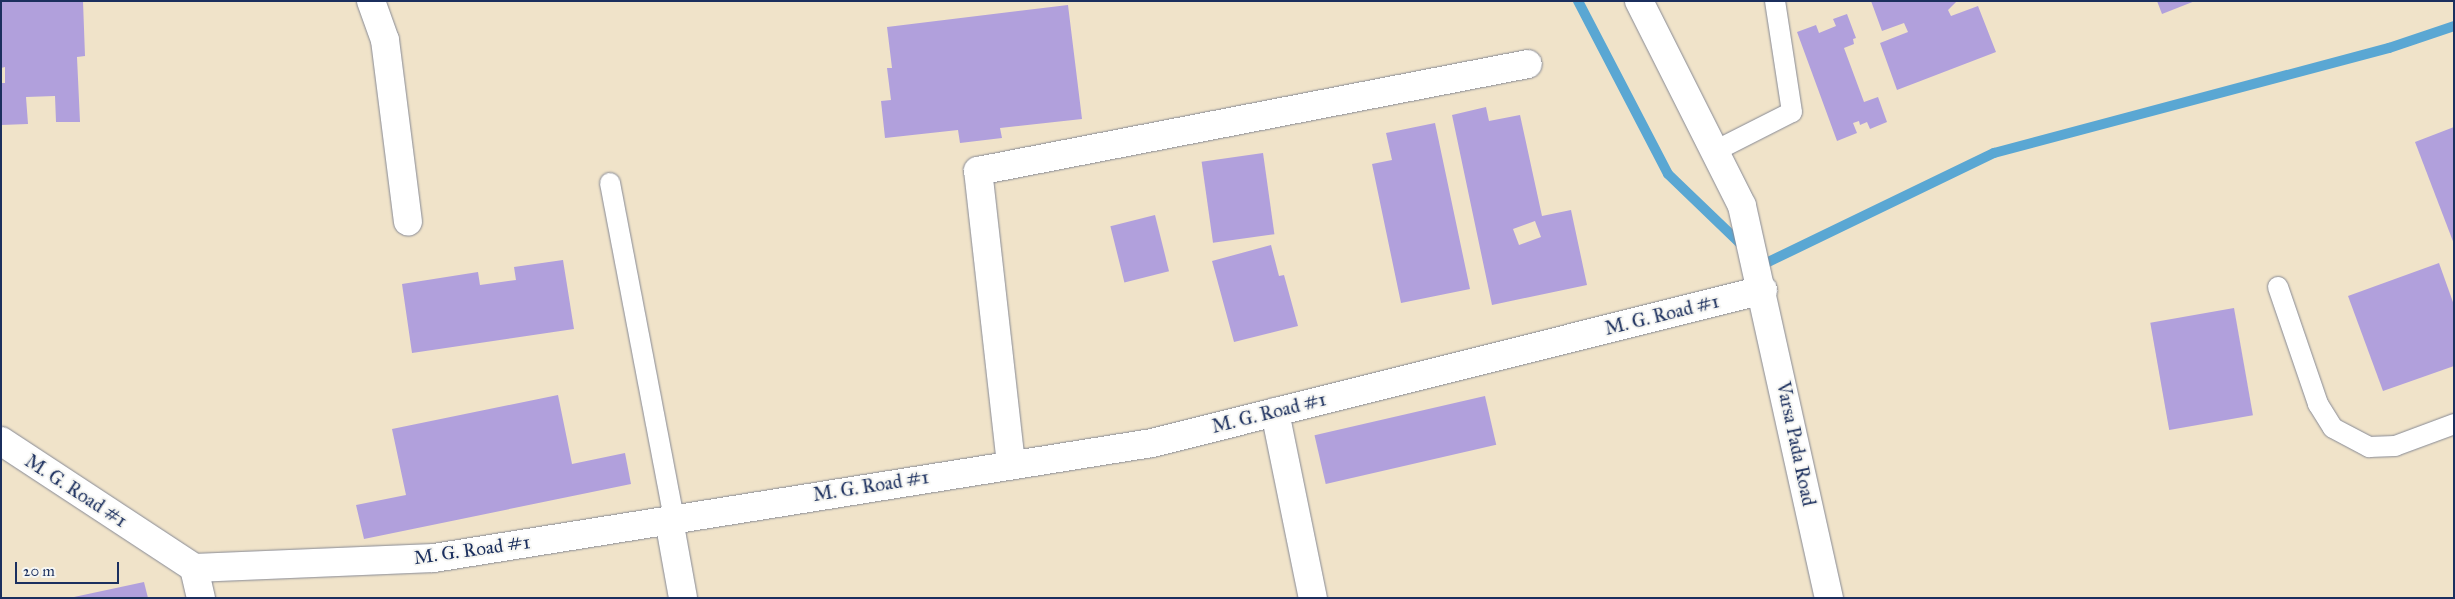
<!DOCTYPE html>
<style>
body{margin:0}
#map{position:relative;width:2455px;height:599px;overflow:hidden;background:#f0e3c9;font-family:"IM FELL Great Primer",serif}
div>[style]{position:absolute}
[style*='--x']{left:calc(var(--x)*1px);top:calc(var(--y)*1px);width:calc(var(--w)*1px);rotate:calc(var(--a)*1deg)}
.stream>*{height:10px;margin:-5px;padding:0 5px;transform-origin:5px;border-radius:5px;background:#5aa7d3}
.building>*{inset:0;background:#b1a0dc;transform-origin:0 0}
.roads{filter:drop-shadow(0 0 1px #868994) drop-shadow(0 0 1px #868994)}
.lane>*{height:20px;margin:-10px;padding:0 10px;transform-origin:10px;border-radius:10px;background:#fff}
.street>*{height:28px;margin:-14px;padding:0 14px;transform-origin:14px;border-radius:14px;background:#fff}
span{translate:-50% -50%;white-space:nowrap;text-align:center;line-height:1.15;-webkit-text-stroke:4px #f6f6f2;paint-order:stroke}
.street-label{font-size:19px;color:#1b2f5e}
.frame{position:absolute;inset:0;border:2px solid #1b2f5e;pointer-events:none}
.scale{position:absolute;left:15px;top:562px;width:104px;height:22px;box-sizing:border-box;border:2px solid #1b2f5e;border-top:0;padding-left:6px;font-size:15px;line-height:18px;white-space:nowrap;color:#1b2f5e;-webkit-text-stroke:4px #f6f6f2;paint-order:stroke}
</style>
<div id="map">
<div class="stream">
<i style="--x:1578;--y:1;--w:195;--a:62.5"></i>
<i style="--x:1668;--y:174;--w:107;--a:43.9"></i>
<i style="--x:1759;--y:262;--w:4;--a:45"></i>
<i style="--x:1762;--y:265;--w:258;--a:-25.8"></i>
<i style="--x:1994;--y:153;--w:409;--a:-14.9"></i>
<i style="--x:2389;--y:48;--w:69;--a:-18.7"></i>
</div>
<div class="building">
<i style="clip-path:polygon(1px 1px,83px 1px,85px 56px,77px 57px,80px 122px,56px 122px,55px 96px,26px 97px,28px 124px,1px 125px,1px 83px,5px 83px,5px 67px,1px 68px)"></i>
<i style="clip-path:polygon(1871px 1px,1957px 1px,1948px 10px,1951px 16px,1978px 6px,1996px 52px,1897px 90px,1880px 43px,1908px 32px,1904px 23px,1882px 31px)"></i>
<i style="clip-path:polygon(2157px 1px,2195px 1px,2162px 14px)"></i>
<i style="clip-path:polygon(1068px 5px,1082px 119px,1000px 128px,1002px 138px,960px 143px,958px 130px,885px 138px,881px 101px,891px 100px,887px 68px,892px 68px,887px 27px)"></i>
<i style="clip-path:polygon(1847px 14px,1856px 38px,1853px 39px,1854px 44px,1844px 48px,1864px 102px,1878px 97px,1887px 122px,1870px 129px,1867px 122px,1860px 125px,1859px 121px,1853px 123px,1857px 133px,1837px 141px,1797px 32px,1816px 25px,1819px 33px,1836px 26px,1833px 19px)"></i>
<i style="clip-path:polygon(evenodd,1486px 107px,1489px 121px,1520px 115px,1542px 216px,1571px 210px,1587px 285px,1492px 305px,1452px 115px,1486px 107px,1535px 221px,1541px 237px,1519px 245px,1513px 229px,1535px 221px)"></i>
<i style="clip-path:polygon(1435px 123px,1470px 289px,1401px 303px,1372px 164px,1392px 160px,1386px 133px)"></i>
<i style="clip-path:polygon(2454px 127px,2454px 244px,2415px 142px)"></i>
<i style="left:1263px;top:153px;width:82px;height:62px;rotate:82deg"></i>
<i style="left:1155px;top:215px;width:58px;height:46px;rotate:76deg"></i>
<i style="clip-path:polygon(1271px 245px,1279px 276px,1284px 275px,1298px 326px,1234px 342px,1212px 261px)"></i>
<i style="clip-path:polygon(563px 260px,574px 329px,412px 353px,402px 284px,478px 272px,480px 285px,516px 280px,514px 267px)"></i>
<i style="clip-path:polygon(2439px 263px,2454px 305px,2454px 366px,2383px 391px,2348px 296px)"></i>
<i style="left:2234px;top:308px;width:109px;height:85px;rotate:80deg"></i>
<i style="clip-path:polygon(558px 395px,572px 464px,625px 453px,631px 484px,364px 539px,356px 505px,406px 495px,392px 429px)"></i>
<i style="left:1485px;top:396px;width:50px;height:175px;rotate:77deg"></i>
<i style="clip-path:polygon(144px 582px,148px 598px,74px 598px,74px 597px)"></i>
</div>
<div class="roads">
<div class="lane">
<i style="--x:1715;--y:151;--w:86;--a:-26.9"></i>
<i style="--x:1792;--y:112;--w:112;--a:-98.7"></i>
<i style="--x:610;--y:183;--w:342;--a:79.2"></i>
<i style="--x:2278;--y:287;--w:124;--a:71.1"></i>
<i style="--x:2318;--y:404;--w:28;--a:58"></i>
<i style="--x:2333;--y:428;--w:41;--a:27.8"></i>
<i style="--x:2369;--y:447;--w:26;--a:-2"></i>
<i style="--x:2395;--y:446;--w:63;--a:-20.4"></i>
</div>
<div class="street">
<i style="--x:371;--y:1;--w:41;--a:70.3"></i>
<i style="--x:385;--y:40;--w:183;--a:82.8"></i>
<i style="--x:1639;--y:1;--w:229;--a:63.3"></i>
<i style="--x:1742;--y:206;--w:402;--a:77.5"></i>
<i style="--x:1275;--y:412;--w:190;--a:78.5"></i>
<i style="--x:1;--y:441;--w:231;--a:33.3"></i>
<i style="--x:194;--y:568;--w:240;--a:-2.4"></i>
<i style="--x:434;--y:558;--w:727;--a:-9.1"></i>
<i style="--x:1152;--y:443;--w:630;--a:-14.06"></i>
<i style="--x:1011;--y:464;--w:295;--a:-96.4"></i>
<i style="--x:978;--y:171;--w:560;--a:-11.01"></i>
<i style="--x:669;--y:520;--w:79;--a:79.8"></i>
<i style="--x:194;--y:568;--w:31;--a:77"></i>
</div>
</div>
<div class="street-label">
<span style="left:1662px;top:315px;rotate:-14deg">M. G. Road #1</span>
<span style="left:1269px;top:413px;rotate:-14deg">M. G. Road #1</span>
<span style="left:1796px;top:444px;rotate:78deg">Varsa Pada Road</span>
<span style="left:871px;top:486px;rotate:-9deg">M. G. Road #1</span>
<span style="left:76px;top:491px;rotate:33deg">M. G. Road #1</span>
<span style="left:472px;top:550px;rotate:-8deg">M. G. Road #1</span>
</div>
<div class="frame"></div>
<div class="scale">20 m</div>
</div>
